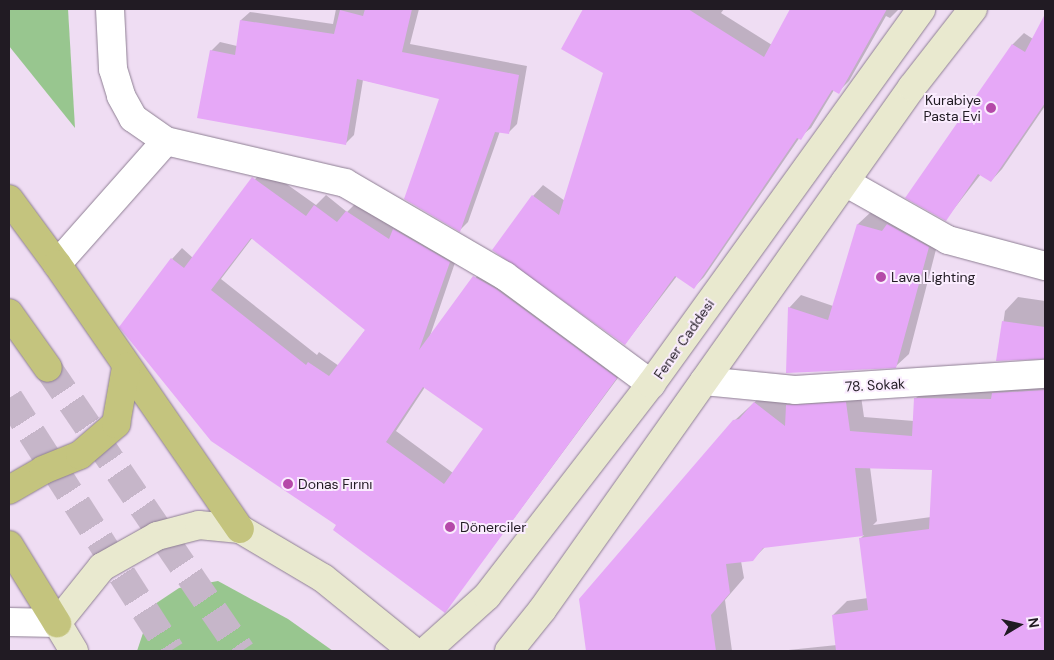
<!DOCTYPE html>
<meta charset="utf-8">
<style>
body{margin:0}
#map{position:relative;width:1054px;height:660px;overflow:hidden;background:#efddf3;font-family:"DM Sans",sans-serif}
div>[style]{position:absolute}
[style*='--x']{left:calc(var(--x)*1px);top:calc(var(--y)*1px);width:calc(var(--w)*1px);rotate:calc(var(--a)*1deg)}
.green>*{inset:0;background:#98c68f}
.shadow>*{inset:0;background:#0003}
.building>*{inset:0;background:#e6a8f7}
.trunk-tunnel>*{height:28px;margin-top:-14px;transform-origin:0;background:repeating-linear-gradient(90deg,#c6b6c9 0 28px,transparent 0 42px)}
.roads{filter:drop-shadow(0 0 1px #8e7f93) drop-shadow(0 0 1px #8e7f93)}
.minor>*{height:28px;margin:-14px;padding:0 14px;transform-origin:14px;border-radius:14px;background:#fff}
.tertiary>*{height:28px;margin:-14px;padding:0 14px;transform-origin:14px;border-radius:14px;background:#fff}
.secondary>*{height:28px;margin:-14px;padding:0 14px;transform-origin:14px;border-radius:14px;background:#e9e9cf}
.trunk>*{height:28px;margin:-14px;padding:0 14px;transform-origin:14px;border-radius:14px;background:#c4c47e}
.dots>*{width:14px;height:14px;translate:-50% -50%;box-sizing:border-box;border:2px solid #faecfe;border-radius:50%}
span{translate:-50% -50%;white-space:nowrap;text-align:center;line-height:1.15;-webkit-text-stroke:4px #faecfe;paint-order:stroke}
.poi-label{font-size:14px;color:#211b23}
.right{translate:-100% -50%;text-align:right}
.left{translate:0 -50%;text-align:left}
.street-label{font-size:14px;color:#211b23}
.frame{position:absolute;inset:0;border:10px solid #211b23;pointer-events:none}
.north{position:absolute;left:994px;top:600px;width:50px;height:50px;-webkit-text-stroke:4px #faecfe;paint-order:stroke;rotate:81deg;font-size:14px;font-weight:700;line-height:20px;text-align:center;color:#211b23}
.north::after{content:'';display:block;margin:auto;width:18px;height:22px;background:#211b23;clip-path:polygon(50% 0,100% 100%,50% 72%,0 100%)}
</style>
<div id="map">
<div class="green">
<i style="clip-path:polygon(9px 9px,68px 9px,75px 128px,9px 46px)"></i>
<i style="clip-path:polygon(218px 581px,288px 619px,333px 651px,137px 651px,152px 606px,179px 588px)"></i>
</div>
<div class="shadow">
<i style="clip-path:polygon(336px 9px,419px 9px,410px 44px,527px 66px,517px 124px,508px 133px,500px 131px,468px 222px,460px 230px,441px 98px,363px 80px,354px 135px,346px 143px,211px 51px,220px 42px,237px 46px,241px 20px,250px 12px,333px 24px)"></i>
<i style="clip-path:polygon(584px 9px,724px 9px,721px 13px,772px 45px,792px 9px,899px 9px,890px 18px,886px 16px,849px 81px,838px 92px,834px 90px,811px 128px,800px 137px,704px 277px,694px 287px,677px 276px,625px 344px,533px 196px,543px 185px,565px 201px,605px 72px,563px 48px)"></i>
<i style="clip-path:polygon(1045px 17px,1045px 106px,1002px 169px,991px 181px,981px 174px,946px 219px,907px 198px,1013px 44px,1024px 33px,1033px 39px)"></i>
<i style="clip-path:polygon(evenodd,264px 168px,316px 205px,326px 195px,347px 212px,357px 202px,459px 251px,430px 336px,485px 266px,626px 367px,445px 611px,337px 525px,172px 259px,182px 248px,193px 258px,264px 168px,253px 237px,366px 329px,339px 366px,319px 352px,317px 355px,221px 279px,253px 237px,264px 168px,425px 387px,485px 429px,453px 473px,396px 431px,425px 387px)"></i>
<i style="clip-path:polygon(871px 212px,940px 234px,909px 354px,896px 366px,789px 308px,801px 295px,833px 306px,858px 224px)"></i>
<i style="clip-path:polygon(1018px 297px,1045px 301px,1045px 359px,998px 360px,1005px 311px)"></i>
<i style="clip-path:polygon(evenodd,1045px 377px,1045px 651px,994px 651px,989px 627px,910px 638px,911px 651px,779px 651px,837px 645px,833px 615px,847px 601px,868px 598px,860px 539px,864px 535px,765px 547px,752px 560px,741px 561px,744px 578px,725px 600px,732px 651px,587px 651px,580px 600px,734px 421px,769px 389px,788px 404px,801px 391px,860px 389px,864px 417px,914px 421px,915px 399px,929px 385px,1045px 377px,870px 467px,934px 469px,931px 517px,873px 525px,877px 521px,870px 467px)"></i>
</div>
<div class="building">
<i style="clip-path:polygon(365px 9px,412px 9px,402px 52px,519px 75px,509px 134px,495px 132px,460px 232px,404px 199px,439px 99px,357px 79px,346px 145px,197px 118px,210px 50px,235px 55px,240px 20px,334px 34px,340px 10px,363px 16px)"></i>
<i style="clip-path:polygon(583px 9px,688px 9px,764px 57px,790px 9px,887px 9px,839px 94px,832px 90px,801px 140px,797px 138px,694px 289px,675px 276px,625px 345px,492px 250px,532px 195px,559px 215px,603px 73px,561px 49px)"></i>
<i style="clip-path:polygon(1045px 14px,1045px 103px,991px 182px,978px 174px,946px 221px,905px 198px,1012px 44px,1025px 52px)"></i>
<i style="clip-path:polygon(evenodd,252px 177px,306px 216px,314px 205px,337px 222px,346px 211px,389px 239px,393px 229px,450px 262px,419px 350px,473px 276px,496px 289px,617px 378px,445px 613px,333px 530px,336px 525px,211px 441px,119px 327px,171px 258px,184px 268px,252px 177px,251px 238px,365px 330px,329px 376px,308px 362px,306px 365px,211px 290px,251px 238px,252px 177px,423px 387px,483px 429px,444px 484px,386px 442px,423px 387px)"></i>
<i style="clip-path:polygon(857px 224px,882px 231px,887px 224px,929px 247px,896px 368px,786px 373px,788px 307px,828px 320px)"></i>
<i style="clip-path:polygon(1002px 321px,1045px 327px,1045px 359px,996px 361px)"></i>
<i style="clip-path:polygon(1045px 390px,1045px 651px,836px 651px,832px 615px,868px 610px,859px 538px,929px 529px,932px 470px,855px 468px,863px 536px,763px 548px,753px 561px,726px 564px,730px 593px,711px 615px,716px 651px,586px 651px,579px 599px,733px 420px,739px 419px,754px 402px,785px 426px,786px 405px,846px 402px,850px 431px,912px 436px,914px 398px,991px 399px,992px 393px)"></i>
</div>
<div class="trunk-tunnel">
<i style="--x:48;--y:368;--w:343;--a:55.7"></i>
<i style="--x:9;--y:398;--w:300;--a:57.4"></i>
</div>
<div class="roads">
<div class="minor">
<i style="--x:110;--y:9;--w:60;--a:87.1"></i>
<i style="--x:113;--y:69;--w:28;--a:73"></i>
<i style="--x:121;--y:96;--w:25;--a:61"></i>
<i style="--x:133;--y:118;--w:40;--a:34.9"></i>
<i style="--x:166;--y:141;--w:184;--a:13.2"></i>
<i style="--x:345;--y:183;--w:185;--a:30.2"></i>
<i style="--x:505;--y:276;--w:182;--a:36.5"></i>
<i style="--x:845;--y:182;--w:118;--a:29.4"></i>
<i style="--x:948;--y:240;--w:100;--a:15"></i>
<i style="--x:57;--y:264;--w:164;--a:-48.5"></i>
<i style="--x:704;--y:381;--w:91;--a:5.6"></i>
<i style="--x:795;--y:390;--w:251;--a:-3.7"></i>
</div>
<div class="tertiary">
<i style="--x:9;--y:622;--w:48;--a:1.2"></i>
</div>
<div class="secondary">
<i style="--x:74;--y:651;--w:33;--a:-121"></i>
<i style="--x:57;--y:623;--w:72;--a:-51.2"></i>
<i style="--x:102;--y:567;--w:63;--a:-29.4"></i>
<i style="--x:157;--y:536;--w:43;--a:-14.7"></i>
<i style="--x:199;--y:525;--w:41;--a:5.6"></i>
<i style="--x:240;--y:529;--w:96;--a:30.6"></i>
<i style="--x:323;--y:578;--w:116;--a:39"></i>
<i style="--x:426;--y:651;--w:82;--a:-42"></i>
<i style="--x:487;--y:596;--w:268;--a:-52.3"></i>
<i style="--x:651;--y:384;--w:462;--a:-54.2"></i>
<i style="--x:509;--y:651;--w:53;--a:-51.2"></i>
<i style="--x:542;--y:610;--w:641;--a:-54.72"></i>
<i style="--x:912;--y:87;--w:99;--a:-52"></i>
</div>
<div class="trunk">
<i style="--x:9;--y:199;--w:81;--a:53.6"></i>
<i style="--x:57;--y:264;--w:322;--a:55.4"></i>
<i style="--x:9;--y:313;--w:67;--a:54.7"></i>
<i style="--x:9;--y:490;--w:39;--a:-30"></i>
<i style="--x:43;--y:470;--w:40;--a:-22"></i>
<i style="--x:80;--y:455;--w:48;--a:-40.7"></i>
<i style="--x:116;--y:424;--w:58;--a:-80"></i>
<i style="--x:9;--y:545;--w:92;--a:58.4"></i>
</div>
</div>
<div class="dots">
<i style="left:991px;top:108px;background:#b549a9"></i>
<i style="left:881px;top:277px;background:#b549a9"></i>
<i style="left:288px;top:484px;background:#b549a9"></i>
<i style="left:450px;top:527px;background:#b549a9"></i>
</div>
<div class="poi-label">
<span class="right" style="left:981px;top:108px">Kurabiye<br>Pasta Evi</span>
<span class="left" style="left:891px;top:277px">Lava Lighting</span>
<span class="left" style="left:298px;top:484px">Donas Fırını</span>
<span class="left" style="left:460px;top:527px">Dönerciler</span>
</div>
<div class="street-label">
<span style="left:684px;top:339px;rotate:-55deg">Fener Caddesi</span>
<span style="left:875px;top:385px;rotate:-3deg">78. Sokak</span>
</div>
<div class="frame"></div>
<div class="north">N</div>
</div>
